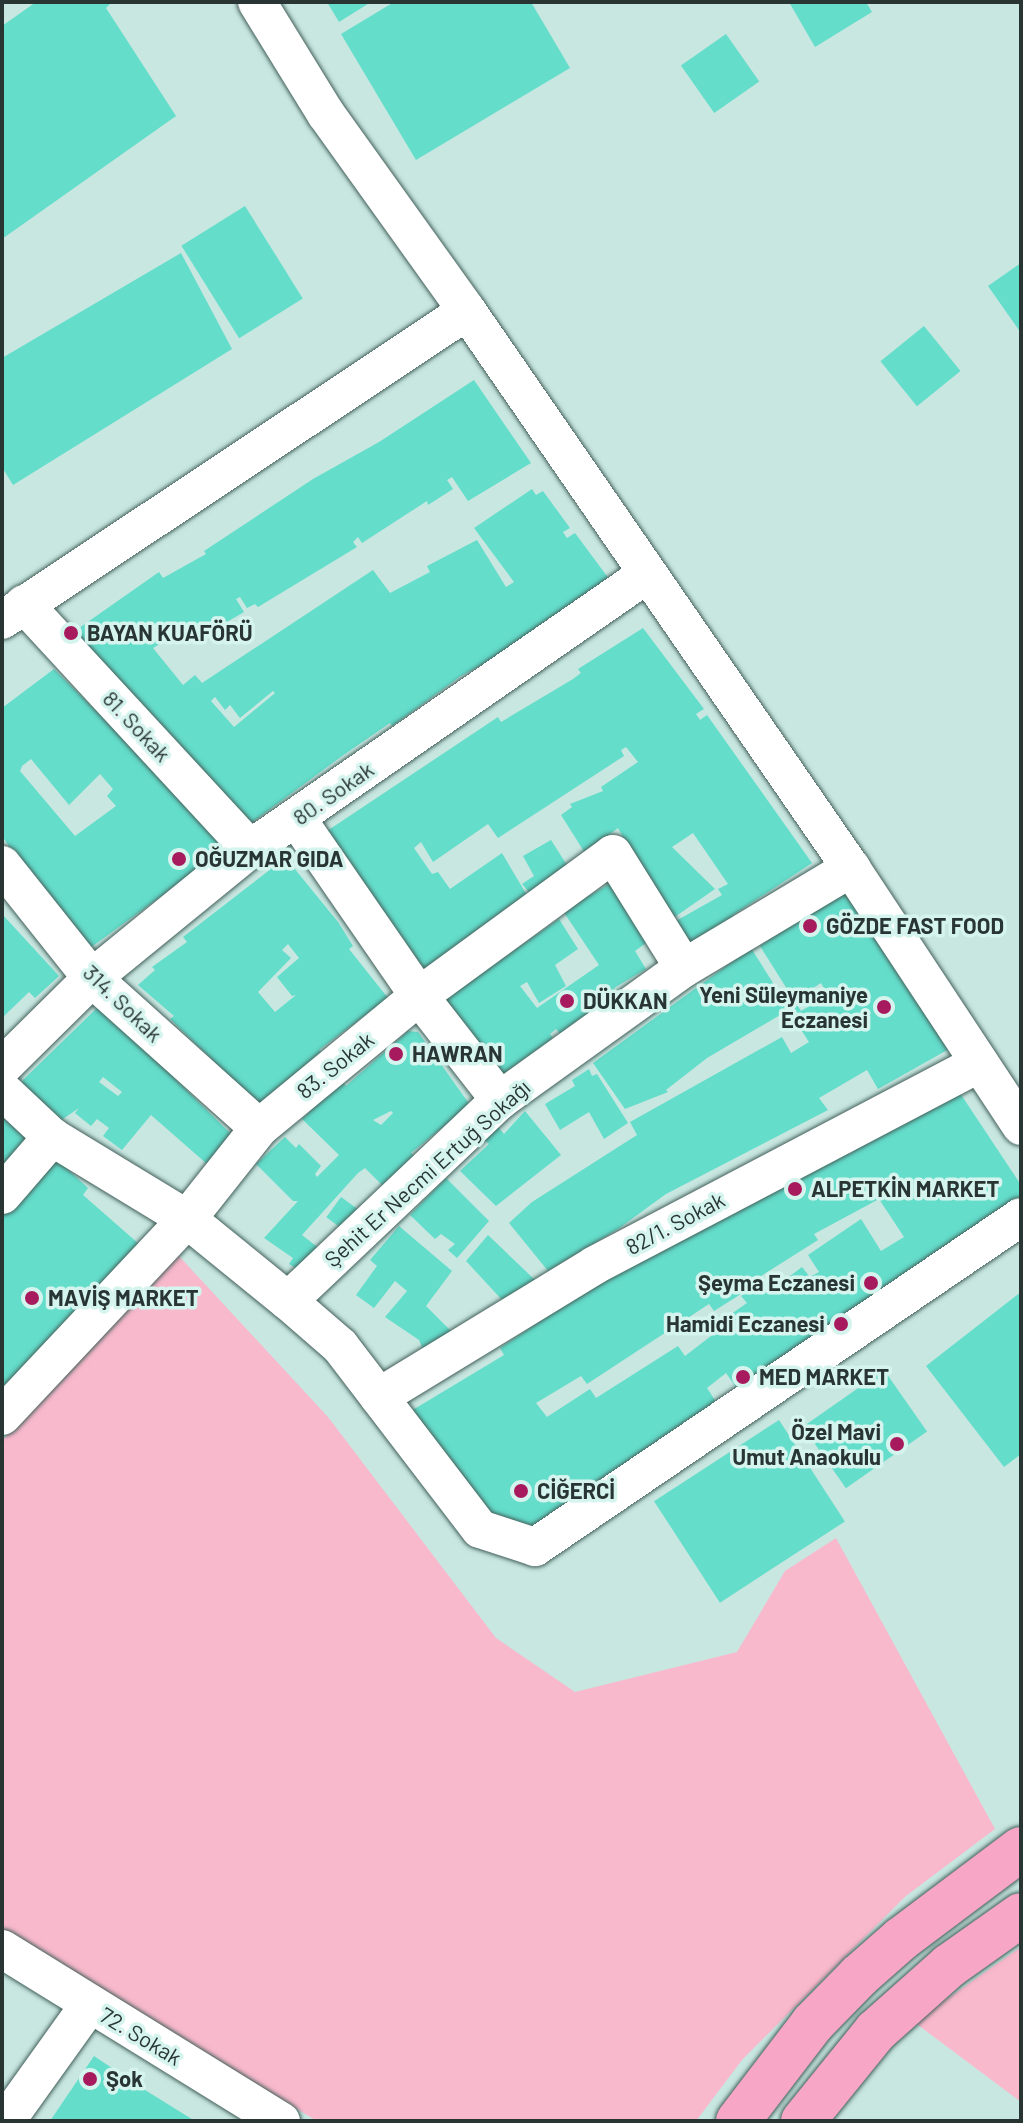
<!DOCTYPE html>
<meta charset="utf-8">
<style>
body{margin:0}
#map{position:relative;width:1023px;height:2123px;overflow:hidden;background:#c8e7e1;font-family:Barlow,sans-serif}
div>[style]{position:absolute}
[style*='--x']{left:calc(var(--x)*1px);top:calc(var(--y)*1px);width:calc(var(--w)*1px);rotate:calc(var(--a)*1deg)}
.green>*{inset:0;background:#f9b9cd}
.building>*{inset:0;background:#64ddcb;transform-origin:0 0}
.roads{filter:drop-shadow(0 0 2px #435f5a) drop-shadow(0 0 2px #435f5a)}
.minor>*{height:38px;margin:-19px;padding:0 19px;transform-origin:19px;border-radius:19px;background:#fff}
.major>*{height:44px;margin:-22px;padding:0 22px;transform-origin:22px;border-radius:22px;background:#f7a7c5}
.dots>*{width:22px;height:22px;translate:-50% -50%;box-sizing:border-box;border:4px solid #d5f4ee;border-radius:50%}
span{translate:-50% -50%;white-space:nowrap;text-align:center;line-height:1.15;-webkit-text-stroke:7px #d5f4ee;paint-order:stroke}
.poi-label{font-size:22px;color:#283532;font-weight:700}
.left{translate:0 -50%;text-align:left}
.right{translate:-100% -50%;text-align:right}
.street-label{font-size:22px;color:#283532}
.frame{position:absolute;inset:0;border:4px solid #283532;pointer-events:none}
</style>
<div id="map">
<div class="green">
<i style="clip-path:polygon(178px 1255px,328px 1417px,496px 1638px,575px 1692px,737px 1652px,785px 1571px,836px 1538px,995px 1829px,906px 1896px,742px 2060px,696px 2121px,317px 2121px,2px 1932px,2px 1441px)"></i>
<i style="clip-path:polygon(1021px 1947px,1021px 2102px,914px 2022px)"></i>
</div>
<div class="building">
<i style="clip-path:polygon(36px 2px,112px 2px,106px 8px,176px 116px,2px 239px,2px 26px)"></i>
<i style="clip-path:polygon(327px 2px,371px 2px,339px 22px)"></i>
<i style="clip-path:polygon(394px 2px,531px 2px,570px 68px,416px 160px,341px 34px)"></i>
<i style="clip-path:polygon(789px 2px,866px 2px,872px 12px,815px 47px)"></i>
<i style="left:726px;top:34px;width:58px;height:55px;rotate:55deg"></i>
<i style="left:245px;top:206px;width:109px;height:75px;rotate:58deg"></i>
<i style="clip-path:polygon(181px 253px,232px 349px,13px 485px,2px 467px,2px 358px)"></i>
<i style="clip-path:polygon(1021px 263px,1021px 333px,988px 286px)"></i>
<i style="left:924px;top:326px;width:58px;height:56px;rotate:51deg"></i>
<i style="clip-path:polygon(evenodd,474px 380px,531px 463px,468px 501px,452px 477px,447px 480px,453px 489px,428px 505px,427px 501px,362px 543px,358px 537px,353px 542px,357px 547px,258px 607px,255px 604px,247px 608px,240px 597px,236px 599px,244px 612px,203px 636px,195px 624px,153px 648px,183px 685px,195px 675px,202px 683px,373px 570px,390px 593px,430px 572px,427px 566px,477px 540px,506px 587px,514px 582px,474px 528px,532px 489px,536px 495px,543px 491px,570px 528px,563px 532px,567px 538px,575px 533px,618px 591px,461px 676px,392px 726px,390px 723px,342px 756px,250px 824px,72px 633px,159px 572px,163px 578px,206px 554px,204px 551px,313px 479px,379px 442px,474px 380px,273px 691px,275px 693px,234px 727px,211px 701px,215px 697px,225px 710px,230px 705px,240px 718px,273px 691px)"></i>
<i style="clip-path:polygon(643px 628px,704px 709px,696px 714px,700px 720px,707px 715px,812px 863px,733px 915px,737px 923px,690px 950px,674px 922px,722px 895px,718px 889px,728px 884px,693px 833px,672px 847px,715px 889px,669px 921px,618px 828px,585px 853px,561px 815px,572px 807px,570px 804px,603px 791px,601px 787px,638px 762px,626px 747px,621px 750px,624px 756px,498px 838px,488px 824px,433px 862px,421px 842px,414px 848px,432px 874px,438px 872px,450px 889px,502px 853px,528px 897px,421px 971px,324px 833px,498px 717px,501px 722px,573px 679px,581px 673px,578px 669px)"></i>
<i style="clip-path:polygon(evenodd,54px 669px,227px 842px,197px 870px,90px 948px,37px 887px,2px 836px,2px 708px,54px 669px,31px 759px,69px 805px,100px 774px,113px 789px,107px 796px,116px 806px,75px 836px,20px 771px,22px 766px,31px 759px)"></i>
<i style="clip-path:polygon(551px 840px,572px 873px,529px 892px,522px 884px,534px 876px,523px 856px)"></i>
<i style="clip-path:polygon(evenodd,280px 862px,290px 863px,338px 922px,353px 946px,349px 949px,388px 998px,319px 1050px,323px 1054px,261px 1107px,170px 1019px,174px 1016px,138px 985px,155px 970px,152px 967px,187px 942px,183px 937px,280px 862px,288px 944px,299px 958px,277px 977px,292px 996px,296px 995px,275px 1012px,258px 992px,291px 958px,282px 950px,288px 944px)"></i>
<i style="clip-path:polygon(618px 879px,650px 940px,635px 951px,646px 969px,614px 988px,619px 995px,561px 1035px,556px 1029px,550px 1034px,553px 1038px,499px 1081px,442px 1001px,559px 919px,578px 949px,555px 965px,566px 986px,539px 1003px,527px 982px,520px 986px,537px 1008px,599px 965px,563px 911px)"></i>
<i style="clip-path:polygon(840px 885px,949px 1049px,878px 1089px,867px 1070px,819px 1098px,828px 1110px,666px 1194px,618px 1229px,548px 1271px,509px 1223px,532px 1202px,637px 1135px,630px 1122px,782px 1037px,791px 1053px,809px 1042px,789px 1011px,792px 1008px,707px 1058px,666px 1090px,668px 1092px,625px 1109px,593px 1063px,751px 948px,787px 1005px,794px 1000px,801px 1011px,828px 995px,821px 983px,794px 1000px,760px 946px)"></i>
<i style="clip-path:polygon(2px 914px,59px 976px,35px 998px,29px 992px,2px 1018px)"></i>
<i style="clip-path:polygon(evenodd,100px 1005px,233px 1136px,207px 1164px,151px 1115px,122px 1150px,103px 1136px,109px 1128px,97px 1119px,91px 1126px,75px 1113px,79px 1108px,57px 1123px,22px 1085px,23px 1080px,100px 1005px,103px 1077px,122px 1092px,118px 1096px,99px 1082px,103px 1077px)"></i>
<i style="clip-path:polygon(evenodd,408px 1031px,418px 1032px,470px 1105px,411px 1153px,415px 1156px,386px 1189px,365px 1168px,358px 1173px,302px 1235px,329px 1256px,307px 1275px,289px 1264px,293px 1258px,264px 1238px,298px 1201px,293px 1201px,256px 1164px,285px 1137px,296px 1148px,299px 1144px,321px 1166px,315px 1174px,317px 1177px,339px 1155px,302px 1119px,342px 1081px,346px 1086px,408px 1031px,391px 1111px,393px 1113px,381px 1125px,373px 1120px,391px 1111px)"></i>
<i style="clip-path:polygon(589px 1069px,592px 1076px,597px 1074px,628px 1123px,604px 1139px,589px 1112px,560px 1130px,545px 1104px,575px 1086px,572px 1080px)"></i>
<i style="clip-path:polygon(evenodd,956px 1087px,1021px 1185px,1021px 1216px,740px 1393px,726px 1373px,707px 1388px,720px 1408px,594px 1484px,597px 1490px,521px 1535px,510px 1537px,401px 1417px,504px 1355px,500px 1348px,582px 1293px,845px 1146px,850px 1154px,856px 1149px,854px 1145px,956px 1087px,879px 1199px,904px 1237px,881px 1251px,861px 1219px,808px 1255px,819px 1272px,810px 1277px,802px 1267px,770px 1291px,763px 1281px,741px 1296px,747px 1303px,721px 1321px,724px 1326px,685px 1356px,678px 1346px,596px 1398px,590px 1389px,547px 1417px,536px 1403px,581px 1376px,587px 1384px,709px 1304px,714px 1311px,741px 1294px,739px 1290px,818px 1240px,814px 1234px,879px 1199px)"></i>
<i style="clip-path:polygon(525px 1111px,561px 1155px,496px 1206px,460px 1171px,489px 1144px,483px 1139px,498px 1127px,504px 1134px)"></i>
<i style="clip-path:polygon(2px 1117px,30px 1142px,2px 1166px)"></i>
<i style="clip-path:polygon(49px 1152px,88px 1188px,83px 1195px,139px 1244px,2px 1390px,2px 1208px)"></i>
<i style="clip-path:polygon(446px 1178px,489px 1221px,457px 1258px,448px 1250px,455px 1244px,441px 1234px,435px 1239px,410px 1215px)"></i>
<i style="left:341px;top:1197px;width:29px;height:25px;rotate:36deg"></i>
<i style="clip-path:polygon(399px 1226px,452px 1271px,426px 1306px,453px 1333px,424px 1352px,419px 1340px,385px 1317px,407px 1291px,395px 1281px,374px 1308px,356px 1295px,377px 1266px,370px 1260px)"></i>
<i style="clip-path:polygon(488px 1235px,535px 1280px,504px 1302px,466px 1261px)"></i>
<i style="clip-path:polygon(1021px 1292px,1021px 1454px,1004px 1467px,926px 1366px)"></i>
<i style="left:884px;top:1370px;width:75px;height:99px;rotate:55deg"></i>
<i style="left:779px;top:1420px;width:121px;height:149px;rotate:57deg"></i>
<i style="clip-path:polygon(94px 2056px,145px 2090px,195px 2121px,50px 2121px)"></i>
</div>
<div class="roads">
<div class="minor">
<i style="--x:257;--y:2;--w:132;--a:58.4"></i>
<i style="--x:326;--y:114;--w:242;--a:54.4"></i>
<i style="--x:467;--y:311;--w:677;--a:55.42"></i>
<i style="--x:851;--y:868;--w:309;--a:56.6"></i>
<i style="--x:24;--y:604;--w:333;--a:47.3"></i>
<i style="--x:2;--y:620;--w:558;--a:-33.6"></i>
<i style="--x:297;--y:819;--w:215;--a:55.4"></i>
<i style="--x:419;--y:996;--w:132;--a:52.1"></i>
<i style="--x:2;--y:865;--w:144;--a:51.5"></i>
<i style="--x:92;--y:978;--w:224;--a:41.9"></i>
<i style="--x:2;--y:1067;--w:127;--a:-44.7"></i>
<i style="--x:92;--y:978;--w:204;--a:-39.2"></i>
<i style="--x:250;--y:849;--w:483;--a:-34.7"></i>
<i style="--x:2;--y:1090;--w:69;--a:43.2"></i>
<i style="--x:52;--y:1137;--w:158;--a:31.3"></i>
<i style="--x:187;--y:1219;--w:130;--a:39.1"></i>
<i style="--x:288;--y:1301;--w:69;--a:40.9"></i>
<i style="--x:340;--y:1346;--w:230;--a:52.6"></i>
<i style="--x:480;--y:1529;--w:58;--a:18.1"></i>
<i style="--x:535;--y:1547;--w:587;--a:-34.18"></i>
<i style="--x:2;--y:1195;--w:77;--a:-49.2"></i>
<i style="--x:288;--y:1301;--w:292;--a:-43.5"></i>
<i style="--x:500;--y:1100;--w:226;--a:-35.7"></i>
<i style="--x:684;--y:968;--w:195;--a:-30.9"></i>
<i style="--x:379;--y:1397;--w:253;--a:-31.4"></i>
<i style="--x:595;--y:1265;--w:434;--a:-27.7"></i>
<i style="--x:2;--y:1416;--w:270;--a:-46.8"></i>
<i style="--x:187;--y:1219;--w:116;--a:-51.6"></i>
<i style="--x:259;--y:1128;--w:207;--a:-39.5"></i>
<i style="--x:419;--y:996;--w:240;--a:-36.2"></i>
<i style="--x:613;--y:854;--w:134;--a:58.1"></i>
<i style="--x:2;--y:1949;--w:328;--a:31.7"></i>
<i style="--x:6;--y:2121;--w:143;--a:-54.4"></i>
</div>
<div class="major">
<i style="--x:738;--y:2121;--w:123;--a:-52.6"></i>
<i style="--x:813;--y:2023;--w:66;--a:-45.6"></i>
<i style="--x:859;--y:1976;--w:56;--a:-41.4"></i>
<i style="--x:901;--y:1939;--w:150;--a:-36.9"></i>
<i style="--x:803;--y:2121;--w:116;--a:-51"></i>
<i style="--x:876;--y:2031;--w:98;--a:-41.7"></i>
<i style="--x:949;--y:1966;--w:88;--a:-35.3"></i>
</div>
</div>
<div class="dots">
<i style="left:71px;top:633px;background:#a71b5e"></i>
<i style="left:179px;top:859px;background:#a71b5e"></i>
<i style="left:810px;top:926px;background:#a71b5e"></i>
<i style="left:567px;top:1001px;background:#a71b5e"></i>
<i style="left:884px;top:1007px;background:#a71b5e"></i>
<i style="left:396px;top:1054px;background:#a71b5e"></i>
<i style="left:795px;top:1189px;background:#a71b5e"></i>
<i style="left:871px;top:1283px;background:#a71b5e"></i>
<i style="left:32px;top:1298px;background:#a71b5e"></i>
<i style="left:841px;top:1324px;background:#a71b5e"></i>
<i style="left:743px;top:1377px;background:#a71b5e"></i>
<i style="left:897px;top:1444px;background:#a71b5e"></i>
<i style="left:521px;top:1491px;background:#a71b5e"></i>
<i style="left:90px;top:2079px;background:#a71b5e"></i>
</div>
<div class="poi-label">
<span class="left" style="left:87px;top:633px">BAYAN KUAFÖRÜ</span>
<span class="left" style="left:195px;top:859px">OĞUZMAR GIDA</span>
<span class="left" style="left:826px;top:926px">GÖZDE FAST FOOD</span>
<span class="right" style="left:868px;top:1007px">Yeni Süleymaniye<br>Eczanesi</span>
<span class="left" style="left:583px;top:1001px">DÜKKAN</span>
<span class="left" style="left:412px;top:1054px">HAWRAN</span>
<span class="left" style="left:811px;top:1189px">ALPETKİN MARKET</span>
<span class="right" style="left:855px;top:1283px">Şeyma Eczanesi</span>
<span class="left" style="left:48px;top:1298px">MAVİŞ MARKET</span>
<span class="right" style="left:825px;top:1324px">Hamidi Eczanesi</span>
<span class="left" style="left:759px;top:1377px">MED MARKET</span>
<span class="right" style="left:881px;top:1444px">Özel Mavi<br>Umut Anaokulu</span>
<span class="left" style="left:537px;top:1491px">CİĞERCİ</span>
<span class="left" style="left:106px;top:2079px">Şok</span>
</div>
<div class="street-label">
<span style="left:137px;top:726px;rotate:47deg">81. Sokak</span>
<span style="left:333px;top:793px;rotate:-35deg">80. Sokak</span>
<span style="left:123px;top:1003px;rotate:44deg">314. Sokak</span>
<span style="left:335px;top:1065px;rotate:-39deg">83. Sokak</span>
<span style="left:427px;top:1173px;rotate:-42deg">Şehit Er Necmi Ertuğ Sokağı</span>
<span style="left:675px;top:1223px;rotate:-28deg">82/1. Sokak</span>
<span style="left:141px;top:2036px;rotate:31deg">72. Sokak</span>
</div>
<div class="frame"></div>
</div>
